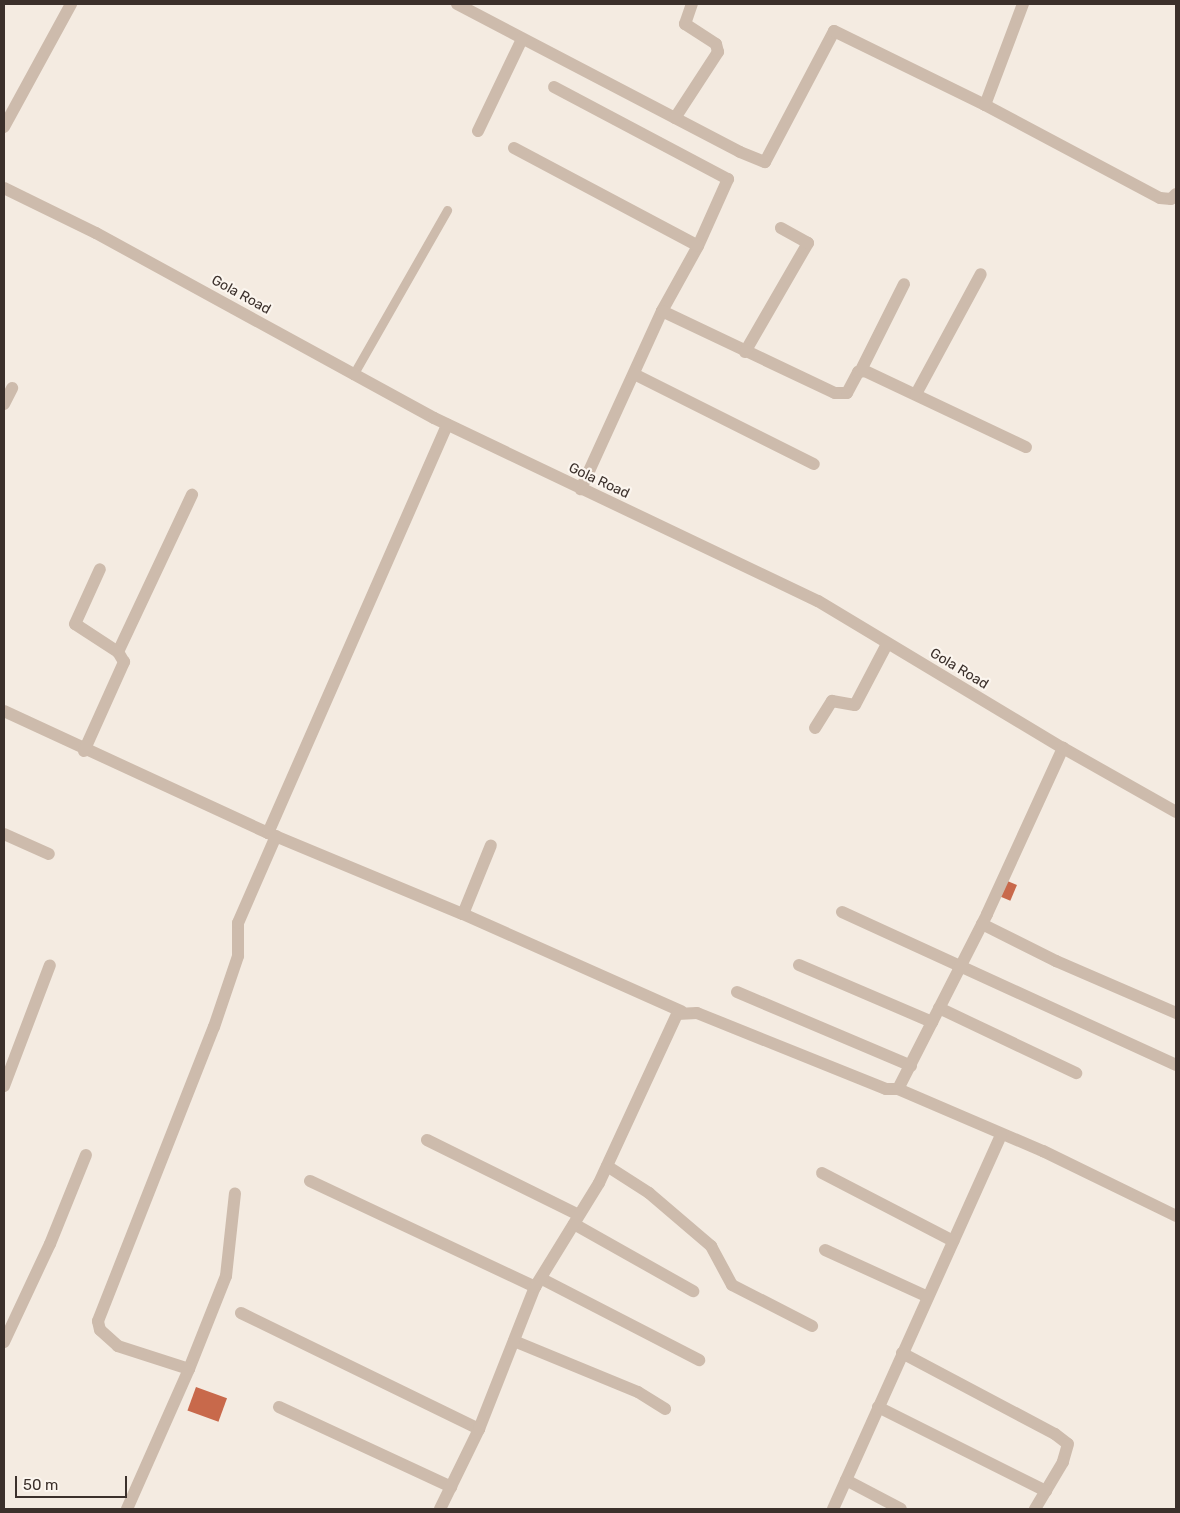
<!DOCTYPE html>
<style>
body{margin:0}
#map{position:relative;width:1180px;height:1513px;overflow:hidden;background:#f4ebe1;font-family:Rubik,sans-serif}
div>[style]{position:absolute}
[style*='--x']{left:calc(var(--x)*1px);top:calc(var(--y)*1px);width:calc(var(--w)*1px);rotate:calc(var(--a)*1deg)}
.building>*{inset:0;background:#c8694b;transform-origin:0 0}
.service>*{height:9px;margin:-4.5px;padding:0 4.5px;transform-origin:4.5px;border-radius:4.5px;background:#cdbbac}
.minor>*{height:12px;margin:-6px;padding:0 6px;transform-origin:6px;border-radius:6px;background:#cdbbac}
.tertiary>*{height:12px;margin:-6px;padding:0 6px;transform-origin:6px;border-radius:6px;background:#cdbbac}
span{translate:-50% -50%;white-space:nowrap;text-align:center;line-height:1.15;-webkit-text-stroke:4.5px #fbf5ee;paint-order:stroke}
.street-label{font-size:14px;color:#3b302b}
.frame{position:absolute;inset:0;border:5px solid #3b302b;pointer-events:none}
.scale{position:absolute;left:15px;top:1476px;width:112px;height:22px;box-sizing:border-box;border:2px solid #3b302b;border-top:0;padding-left:6px;font-size:15px;line-height:18px;white-space:nowrap;color:#3b302b;-webkit-text-stroke:4px #fbf5ee;paint-order:stroke}
</style>
<div id="map">
<div class="building">
<i style="left:1005px;top:880px;width:13px;height:17px;rotate:23deg"></i>
<i style="left:196px;top:1387px;width:33px;height:25px;rotate:20deg"></i>
</div>
<div class="service">
<i style="--x:353;--y:375;--w:190;--a:-60.3"></i>
</div>
<div class="minor">
<i style="--x:457;--y:4;--w:319;--a:27.6"></i>
<i style="--x:740;--y:152;--w:27;--a:22"></i>
<i style="--x:765;--y:162;--w:148;--a:-62.2"></i>
<i style="--x:834;--y:31;--w:168;--a:26.1"></i>
<i style="--x:985;--y:105;--w:198;--a:28"></i>
<i style="--x:1160;--y:198;--w:11;--a:5"></i>
<i style="--x:1171;--y:199;--w:7;--a:-45"></i>
<i style="--x:554;--y:87;--w:197;--a:27.9"></i>
<i style="--x:728;--y:179;--w:73;--a:114.1"></i>
<i style="--x:698;--y:246;--w:74;--a:119"></i>
<i style="--x:662;--y:311;--w:196;--a:114.5"></i>
<i style="--x:985;--y:105;--w:108;--a:-69.4"></i>
<i style="--x:675;--y:118;--w:79;--a:-56.9"></i>
<i style="--x:718;--y:52;--w:8;--a:-104"></i>
<i style="--x:716;--y:44;--w:37;--a:-147"></i>
<i style="--x:685;--y:24;--w:21;--a:-71"></i>
<i style="--x:478;--y:131;--w:102;--a:-64.4"></i>
<i style="--x:514;--y:148;--w:208;--a:28"></i>
<i style="--x:662;--y:311;--w:191;--a:25.4"></i>
<i style="--x:835;--y:393;--w:12;--a:0"></i>
<i style="--x:847;--y:393;--w:24;--a:-62"></i>
<i style="--x:858;--y:372;--w:7;--a:-8"></i>
<i style="--x:865;--y:371;--w:178;--a:25.3"></i>
<i style="--x:745;--y:352;--w:126;--a:-60"></i>
<i style="--x:808;--y:243;--w:31;--a:-151"></i>
<i style="--x:861;--y:370;--w:96;--a:-63.4"></i>
<i style="--x:634;--y:374;--w:201;--a:26.6"></i>
<i style="--x:916;--y:394;--w:136;--a:-61.6"></i>
<i style="--x:4;--y:404;--w:18;--a:-63"></i>
<i style="--x:118;--y:652;--w:174;--a:-64.8"></i>
<i style="--x:4;--y:711;--w:291;--a:24.8"></i>
<i style="--x:268;--y:833;--w:211;--a:22.6"></i>
<i style="--x:463;--y:914;--w:239;--a:24"></i>
<i style="--x:815;--y:728;--w:32;--a:-58"></i>
<i style="--x:832;--y:701;--w:23;--a:10"></i>
<i style="--x:855;--y:705;--w:69;--a:-62.3"></i>
<i style="--x:84;--y:751;--w:98;--a:-65.8"></i>
<i style="--x:124;--y:662;--w:12;--a:-121"></i>
<i style="--x:118;--y:652;--w:51;--a:-146.9"></i>
<i style="--x:75;--y:624;--w:60;--a:-65.6"></i>
<i style="--x:268;--y:833;--w:446;--a:-66.3"></i>
<i style="--x:4;--y:834;--w:49;--a:24"></i>
<i style="--x:842;--y:912;--w:367;--a:24.6"></i>
<i style="--x:463;--y:914;--w:74;--a:-67.9"></i>
<i style="--x:982;--y:924;--w:83;--a:26.6"></i>
<i style="--x:1056;--y:961;--w:131;--a:23.4"></i>
<i style="--x:799;--y:965;--w:145;--a:23.2"></i>
<i style="--x:737;--y:992;--w:189;--a:23"></i>
<i style="--x:939;--y:1008;--w:152;--a:25.4"></i>
<i style="--x:4;--y:1086;--w:129;--a:-69.2"></i>
<i style="--x:898;--y:1089;--w:158;--a:23.2"></i>
<i style="--x:1043;--y:1151;--w:148;--a:26"></i>
<i style="--x:427;--y:1140;--w:169;--a:26.3"></i>
<i style="--x:607;--y:1166;--w:50;--a:32.7"></i>
<i style="--x:649;--y:1193;--w:82;--a:40.5"></i>
<i style="--x:711;--y:1246;--w:44;--a:61.7"></i>
<i style="--x:732;--y:1285;--w:90;--a:27.1"></i>
<i style="--x:822;--y:1173;--w:148;--a:27.4"></i>
<i style="--x:310;--y:1181;--w:249;--a:25.2"></i>
<i style="--x:574;--y:1224;--w:137;--a:29.4"></i>
<i style="--x:825;--y:1250;--w:113;--a:24.5"></i>
<i style="--x:542;--y:1279;--w:177;--a:27.3"></i>
<i style="--x:241;--y:1313;--w:265;--a:26"></i>
<i style="--x:514;--y:1341;--w:134;--a:22.4"></i>
<i style="--x:638;--y:1392;--w:32;--a:32"></i>
<i style="--x:4;--y:1342;--w:108;--a:-64.9"></i>
<i style="--x:50;--y:1244;--w:96;--a:-68"></i>
<i style="--x:902;--y:1353;--w:173;--a:27.9"></i>
<i style="--x:1055;--y:1434;--w:16;--a:38"></i>
<i style="--x:1068;--y:1444;--w:19;--a:106"></i>
<i style="--x:1063;--y:1462;--w:55;--a:120.8"></i>
<i style="--x:189;--y:1369;--w:100;--a:-68.3"></i>
<i style="--x:226;--y:1276;--w:83;--a:-83.8"></i>
<i style="--x:279;--y:1407;--w:190;--a:24.9"></i>
<i style="--x:878;--y:1407;--w:188;--a:26.6"></i>
<i style="--x:846;--y:1480;--w:62;--a:27.8"></i>
<i style="--x:127;--y:1509;--w:153;--a:-66.1"></i>
<i style="--x:189;--y:1369;--w:75;--a:-162.1"></i>
<i style="--x:118;--y:1346;--w:24;--a:-138"></i>
<i style="--x:100;--y:1330;--w:9;--a:-103"></i>
<i style="--x:98;--y:1321;--w:316;--a:-68.5"></i>
<i style="--x:214;--y:1027;--w:75;--a:-71.3"></i>
<i style="--x:238;--y:956;--w:33;--a:-90"></i>
<i style="--x:238;--y:923;--w:95;--a:-66.4"></i>
<i style="--x:440;--y:1509;--w:89;--a:-64"></i>
<i style="--x:479;--y:1429;--w:153;--a:-68.5"></i>
<i style="--x:535;--y:1287;--w:122;--a:-58.4"></i>
<i style="--x:599;--y:1183;--w:186;--a:-65.2"></i>
<i style="--x:677;--y:1014;--w:20;--a:-3"></i>
<i style="--x:697;--y:1013;--w:204;--a:21.9"></i>
<i style="--x:886;--y:1089;--w:12;--a:0"></i>
<i style="--x:898;--y:1089;--w:196;--a:-63"></i>
<i style="--x:987;--y:914;--w:183;--a:-65.4"></i>
<i style="--x:833;--y:1509;--w:410;--a:-65.8"></i>
</div>
<div class="tertiary">
<i style="--x:4;--y:127;--w:140;--a:-61.4"></i>
<i style="--x:4;--y:188;--w:102;--a:26.1"></i>
<i style="--x:96;--y:233;--w:385;--a:28.7"></i>
<i style="--x:434;--y:418;--w:425;--a:25.5"></i>
<i style="--x:818;--y:601;--w:286;--a:31"></i>
<i style="--x:1063;--y:748;--w:130;--a:29.5"></i>
</div>
<div class="street-label">
<span style="left:241px;top:295px;rotate:29deg">Gola Road</span>
<span style="left:599px;top:481px;rotate:25deg">Gola Road</span>
<span style="left:959px;top:669px;rotate:31deg">Gola Road</span>
</div>
<div class="frame"></div>
<div class="scale">50 m</div>
</div>
